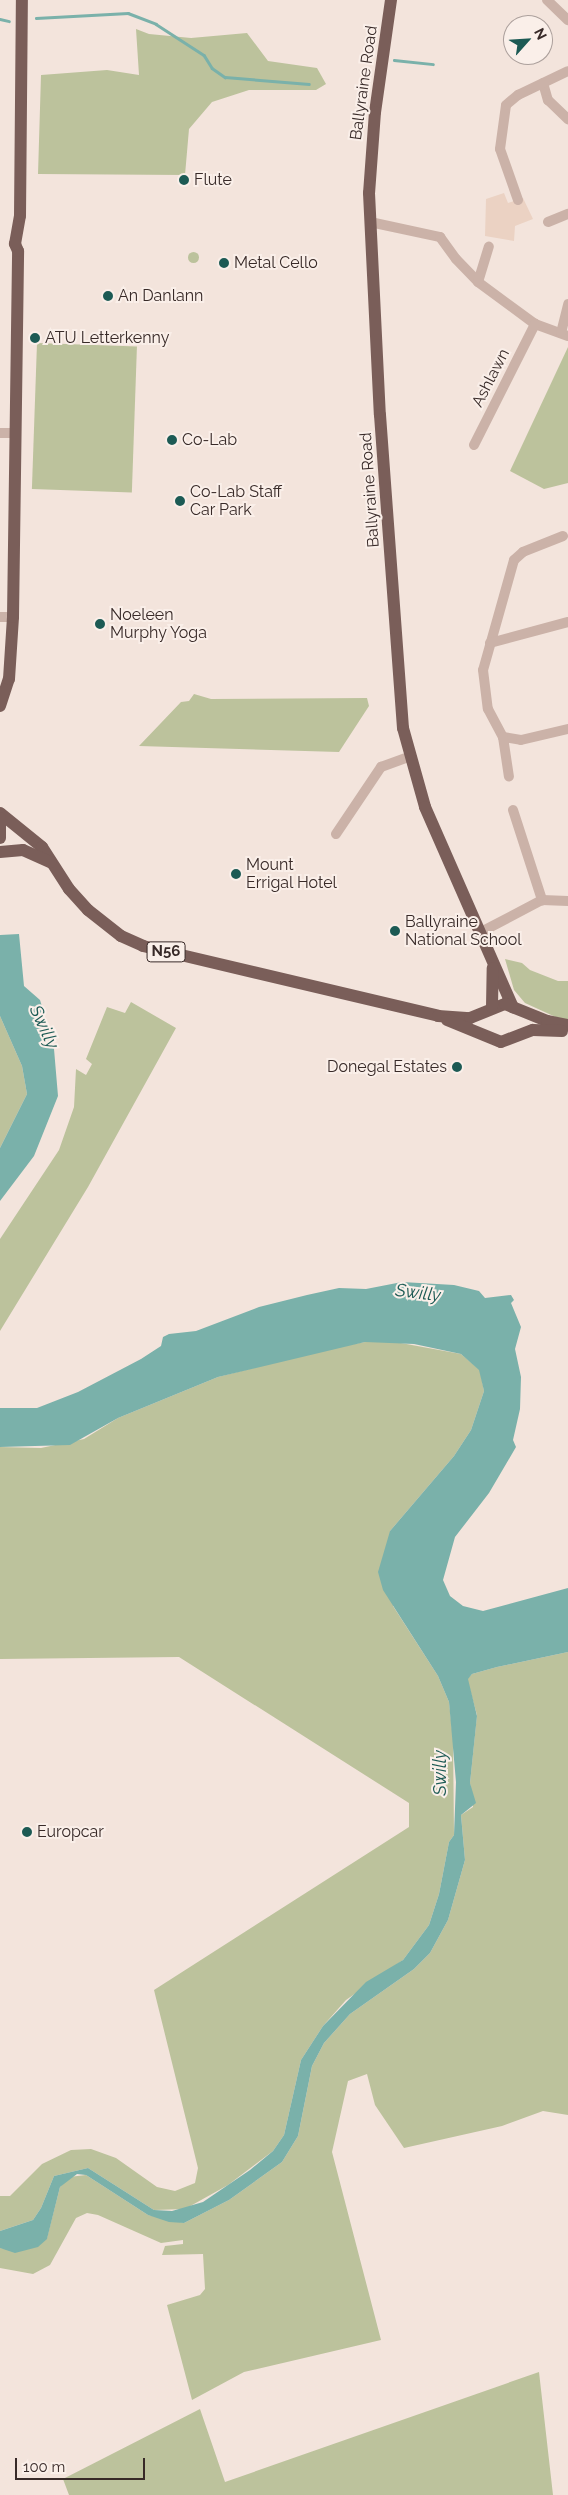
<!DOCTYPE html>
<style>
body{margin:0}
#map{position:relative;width:568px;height:2495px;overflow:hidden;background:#f3e4dc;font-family:Raleway,sans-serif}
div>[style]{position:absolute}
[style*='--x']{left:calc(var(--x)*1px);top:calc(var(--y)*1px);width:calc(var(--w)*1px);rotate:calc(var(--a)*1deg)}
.green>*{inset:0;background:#bcc29c;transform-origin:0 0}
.round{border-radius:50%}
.plaza>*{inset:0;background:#ebd2c3}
.water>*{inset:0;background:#7ab1aa}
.stream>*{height:2.5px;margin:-1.25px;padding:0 1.25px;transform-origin:1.25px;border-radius:1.25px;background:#7ab1aa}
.minor>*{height:10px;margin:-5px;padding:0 5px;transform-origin:5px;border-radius:5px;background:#cbb2a8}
.major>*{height:12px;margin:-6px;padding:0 6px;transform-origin:6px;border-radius:6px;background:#7a5e59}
.dots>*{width:14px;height:14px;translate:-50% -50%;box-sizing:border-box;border:2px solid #faefe9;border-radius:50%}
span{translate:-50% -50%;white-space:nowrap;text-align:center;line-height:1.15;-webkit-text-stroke:4px #faefe9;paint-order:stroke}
.shield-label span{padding:1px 4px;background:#faefe9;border:1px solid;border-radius:4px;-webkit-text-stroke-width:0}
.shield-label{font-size:15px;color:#382a28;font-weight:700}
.street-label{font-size:16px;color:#382a28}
.poi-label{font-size:16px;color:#382a28}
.left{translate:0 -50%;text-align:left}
.right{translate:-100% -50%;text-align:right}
.water-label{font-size:18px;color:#1c5a54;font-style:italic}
.north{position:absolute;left:503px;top:15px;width:50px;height:50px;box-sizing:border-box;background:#faefe9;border:1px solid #aca09c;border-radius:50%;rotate:64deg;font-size:14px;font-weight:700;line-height:20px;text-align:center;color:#382a28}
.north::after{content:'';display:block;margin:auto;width:18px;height:22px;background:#1c5a54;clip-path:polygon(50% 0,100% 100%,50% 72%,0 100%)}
.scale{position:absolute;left:15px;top:2458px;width:130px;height:22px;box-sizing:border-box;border:2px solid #382a28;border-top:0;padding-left:6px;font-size:15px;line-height:18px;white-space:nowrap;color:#382a28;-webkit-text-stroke:4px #faefe9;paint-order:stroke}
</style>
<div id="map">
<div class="green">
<i style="clip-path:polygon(136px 29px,149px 34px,191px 38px,247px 33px,268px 61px,317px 68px,326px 84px,316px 90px,249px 90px,212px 102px,189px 129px,185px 175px,38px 174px,41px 75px,107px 70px,139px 75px)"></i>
<i class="round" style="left:187.5px;top:251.5px;width:11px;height:11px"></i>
<i style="left:37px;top:343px;width:100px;height:146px;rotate:2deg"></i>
<i style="clip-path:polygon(568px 347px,568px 483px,544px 489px,510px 471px)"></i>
<i style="clip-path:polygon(194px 694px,211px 699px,367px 698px,369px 706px,339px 752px,139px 746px,181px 702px,189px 701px)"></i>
<i style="clip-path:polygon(505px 959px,522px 963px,530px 970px,558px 981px,568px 981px,568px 1020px,560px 1019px,525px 1003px,514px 990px)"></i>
<i style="clip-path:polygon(131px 1002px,176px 1028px,88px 1187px,0 1331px,0 1239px,59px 1150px,74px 1107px,76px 1069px,86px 1075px,92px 1064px,86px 1059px,107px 1007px,125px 1013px)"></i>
<i style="clip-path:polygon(0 1016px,22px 1066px,27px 1094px,0 1148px)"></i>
<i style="clip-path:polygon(390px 1341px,461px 1354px,480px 1370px,484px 1391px,471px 1430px,454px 1456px,390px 1531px,393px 1606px,438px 1676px,449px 1702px,453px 1739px,454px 1835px,449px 1842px,439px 1894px,429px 1925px,403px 1960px,346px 2000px,323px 2026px,301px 2060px,284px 2135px,273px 2151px,228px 2185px,185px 2209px,154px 2210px,88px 2168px,54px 2176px,41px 2208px,33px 2220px,0 2231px,0 2196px,10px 2196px,42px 2164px,71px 2150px,91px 2149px,116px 2158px,157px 2187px,175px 2191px,195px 2183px,198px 2168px,154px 1990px,409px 1827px,409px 1803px,179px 1657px,0 1659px,0 1447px,41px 1448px,84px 1439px,118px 1418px,218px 1377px,326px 1349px,365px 1342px)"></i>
<i style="clip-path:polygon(568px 1652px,568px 2115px,543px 2111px,502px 2126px,404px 2148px,375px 2105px,367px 2074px,348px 2081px,332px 2152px,381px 2340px,244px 2372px,192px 2400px,167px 2305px,200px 2295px,205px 2289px,203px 2254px,162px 2255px,165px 2246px,183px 2244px,183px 2240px,161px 2243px,98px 2215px,87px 2213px,76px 2218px,50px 2265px,33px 2274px,0 2268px,0 2248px,9px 2249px,47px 2238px,60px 2187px,69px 2177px,86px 2175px,148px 2215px,184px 2223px,229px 2200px,282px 2162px,298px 2136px,312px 2066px,324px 2043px,350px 2014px,414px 1969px,430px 1953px,448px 1920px,465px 1860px,461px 1815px,473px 1807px,470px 1783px,477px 1715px,467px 1679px,472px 1674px,497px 1667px)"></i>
<i style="clip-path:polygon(539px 2372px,553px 2495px,69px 2495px,63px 2479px,200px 2409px,225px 2482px)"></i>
</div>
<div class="plaza">
<i style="clip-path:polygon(504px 193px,508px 203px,523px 198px,533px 219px,515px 226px,514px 241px,485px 236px,486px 199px)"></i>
</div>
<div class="water">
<i style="clip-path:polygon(19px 934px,24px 986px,40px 1000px,48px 1026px,54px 1049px,58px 1096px,34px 1156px,0 1201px,0 1148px,27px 1094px,22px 1066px,0 1016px,0 935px)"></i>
<i style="clip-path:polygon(402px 1282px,454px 1285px,479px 1291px,485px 1298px,511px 1295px,514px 1300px,511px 1303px,521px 1327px,515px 1349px,521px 1377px,520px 1409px,513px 1440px,516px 1447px,489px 1493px,455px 1537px,443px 1580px,450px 1596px,463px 1606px,483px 1611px,568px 1588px,568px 1652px,497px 1667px,472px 1674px,468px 1679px,477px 1716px,470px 1783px,476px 1803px,461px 1815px,465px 1860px,448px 1920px,430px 1953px,414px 1969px,350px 2014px,324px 2043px,312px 2066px,298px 2136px,282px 2162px,229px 2200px,184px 2223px,169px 2222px,148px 2215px,86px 2175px,77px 2174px,60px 2187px,47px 2239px,38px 2247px,15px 2253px,0 2248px,0 2231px,33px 2220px,41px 2208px,54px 2176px,88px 2168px,154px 2210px,172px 2211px,203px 2202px,250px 2170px,273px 2151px,284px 2135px,301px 2060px,323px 2026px,366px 1982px,403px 1960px,429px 1925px,439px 1894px,449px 1842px,454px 1835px,456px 1782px,449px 1702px,438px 1676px,383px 1590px,378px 1572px,390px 1531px,454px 1456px,471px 1430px,484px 1391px,479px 1370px,461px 1354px,414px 1344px,365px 1342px,218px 1377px,118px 1418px,70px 1445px,0 1447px,0 1408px,37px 1408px,78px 1392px,141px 1359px,161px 1346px,163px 1337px,169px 1334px,196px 1331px,259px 1307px,307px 1295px,339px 1288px,366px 1289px)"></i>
</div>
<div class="stream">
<i style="--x:36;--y:18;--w:92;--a:-3.1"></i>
<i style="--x:128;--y:13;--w:30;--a:21"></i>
<i style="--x:156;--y:24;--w:57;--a:32.9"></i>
<i style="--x:204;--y:55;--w:15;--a:58"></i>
<i style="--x:212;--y:68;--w:16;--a:35"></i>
<i style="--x:225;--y:77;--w:84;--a:4.8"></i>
<i style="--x:0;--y:19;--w:9;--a:13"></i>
<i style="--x:394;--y:60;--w:39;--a:6"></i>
</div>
<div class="minor">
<i style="--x:547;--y:0;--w:29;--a:44"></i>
<i style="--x:543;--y:83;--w:18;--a:74"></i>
<i style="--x:548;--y:100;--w:28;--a:44"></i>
<i style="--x:518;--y:200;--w:54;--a:-109.4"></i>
<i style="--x:500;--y:149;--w:44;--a:-82.2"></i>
<i style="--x:506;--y:105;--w:16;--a:-40"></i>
<i style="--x:518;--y:95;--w:55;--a:-25.6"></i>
<i style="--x:370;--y:222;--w:72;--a:12.1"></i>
<i style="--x:440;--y:237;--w:27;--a:54"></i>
<i style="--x:456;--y:259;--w:32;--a:46"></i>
<i style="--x:478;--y:282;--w:71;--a:36.4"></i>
<i style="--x:535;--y:324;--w:35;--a:20"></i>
<i style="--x:548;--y:222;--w:22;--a:-22"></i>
<i style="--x:478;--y:282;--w:37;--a:-73"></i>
<i style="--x:561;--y:333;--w:30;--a:-76"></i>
<i style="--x:0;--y:433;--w:16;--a:0"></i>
<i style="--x:474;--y:445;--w:136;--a:-63.2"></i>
<i style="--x:563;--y:536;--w:43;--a:158.2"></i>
<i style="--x:523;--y:552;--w:12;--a:138"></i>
<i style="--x:514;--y:560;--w:114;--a:105.7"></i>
<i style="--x:483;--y:670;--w:39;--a:83"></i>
<i style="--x:488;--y:709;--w:32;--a:62"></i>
<i style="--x:503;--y:737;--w:18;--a:9"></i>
<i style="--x:521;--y:740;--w:48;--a:-13.2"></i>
<i style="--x:0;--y:617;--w:13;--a:0"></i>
<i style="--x:490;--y:643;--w:81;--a:-15.1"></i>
<i style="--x:503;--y:737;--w:40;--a:81.5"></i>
<i style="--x:513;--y:810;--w:95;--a:72.1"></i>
<i style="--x:336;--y:834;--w:81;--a:-56.1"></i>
<i style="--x:381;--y:767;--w:30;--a:-20"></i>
<i style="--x:481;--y:932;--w:69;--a:-27.7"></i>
<i style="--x:542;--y:900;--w:26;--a:2"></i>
</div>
<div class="major">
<i style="--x:391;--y:0;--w:113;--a:98.1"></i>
<i style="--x:375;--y:112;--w:81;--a:94.2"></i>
<i style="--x:369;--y:193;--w:222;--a:87.2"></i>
<i style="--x:380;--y:415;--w:314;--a:85.8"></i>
<i style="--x:403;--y:728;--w:82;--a:74.4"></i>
<i style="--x:425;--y:807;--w:219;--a:66.3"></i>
<i style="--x:0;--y:706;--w:28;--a:-72"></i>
<i style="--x:9;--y:679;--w:62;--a:-86.3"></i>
<i style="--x:13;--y:617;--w:366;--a:-89.2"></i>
<i style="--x:18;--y:251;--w:8;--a:-113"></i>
<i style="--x:15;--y:244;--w:28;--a:-80"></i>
<i style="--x:20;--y:216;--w:216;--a:-89.5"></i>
<i style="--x:0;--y:813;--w:54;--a:39"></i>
<i style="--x:42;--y:847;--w:50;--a:57.3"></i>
<i style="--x:69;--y:889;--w:28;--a:48"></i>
<i style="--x:88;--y:910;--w:42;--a:38.2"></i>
<i style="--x:121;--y:936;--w:24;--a:24"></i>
<i style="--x:143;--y:946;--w:303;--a:13.3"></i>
<i style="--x:438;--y:1016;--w:32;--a:4"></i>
<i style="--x:470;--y:1018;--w:38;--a:-22"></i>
<i style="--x:505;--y:1004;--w:45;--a:22"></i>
<i style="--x:547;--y:1021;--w:21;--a:11"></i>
<i style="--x:0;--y:818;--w:20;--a:90"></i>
<i style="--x:0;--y:852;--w:23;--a:-5"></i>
<i style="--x:23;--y:850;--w:30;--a:24"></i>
<i style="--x:492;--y:1007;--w:39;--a:-89"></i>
<i style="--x:447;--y:1020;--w:58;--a:22.2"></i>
<i style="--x:501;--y:1042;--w:34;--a:-21"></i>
<i style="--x:533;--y:1030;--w:29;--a:2"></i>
</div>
<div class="dots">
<i style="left:184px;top:180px;background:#1c5a54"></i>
<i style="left:224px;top:263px;background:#1c5a54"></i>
<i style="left:108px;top:296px;background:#1c5a54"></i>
<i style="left:35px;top:338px;background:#1c5a54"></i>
<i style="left:172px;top:440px;background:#1c5a54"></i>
<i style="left:180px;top:501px;background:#1c5a54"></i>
<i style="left:100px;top:624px;background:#1c5a54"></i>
<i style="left:236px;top:874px;background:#1c5a54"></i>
<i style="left:395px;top:931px;background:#1c5a54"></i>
<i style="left:457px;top:1067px;background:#1c5a54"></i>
<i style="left:27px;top:1832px;background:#1c5a54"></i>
</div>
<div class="shield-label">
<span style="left:166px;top:952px">N56</span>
</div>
<div class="street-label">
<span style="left:364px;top:83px;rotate:-82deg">Ballyraine Road</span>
<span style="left:491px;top:378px;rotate:-63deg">Ashlawn</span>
<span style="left:370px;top:490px;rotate:-94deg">Ballyraine Road</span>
</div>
<div class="poi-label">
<span class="left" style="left:194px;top:180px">Flute</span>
<span class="left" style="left:234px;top:263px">Metal Cello</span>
<span class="left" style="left:118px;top:296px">An Danlann</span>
<span class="left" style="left:45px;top:338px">ATU Letterkenny</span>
<span class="left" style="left:182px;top:440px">Co-Lab</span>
<span class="left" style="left:190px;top:501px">Co-Lab Staff<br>Car Park</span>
<span class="left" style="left:110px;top:624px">Noeleen<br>Murphy Yoga</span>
<span class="left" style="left:246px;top:874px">Mount<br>Errigal Hotel</span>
<span class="left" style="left:405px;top:931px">Ballyraine<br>National School</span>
<span class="right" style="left:447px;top:1067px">Donegal Estates</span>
<span class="left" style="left:37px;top:1832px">Europcar</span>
</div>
<div class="water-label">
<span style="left:44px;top:1027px;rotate:65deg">Swilly</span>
<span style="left:418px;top:1293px;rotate:7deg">Swilly</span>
<span style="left:440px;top:1773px;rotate:-90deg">Swilly</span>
</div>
<div class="north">N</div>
<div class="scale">100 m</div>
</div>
